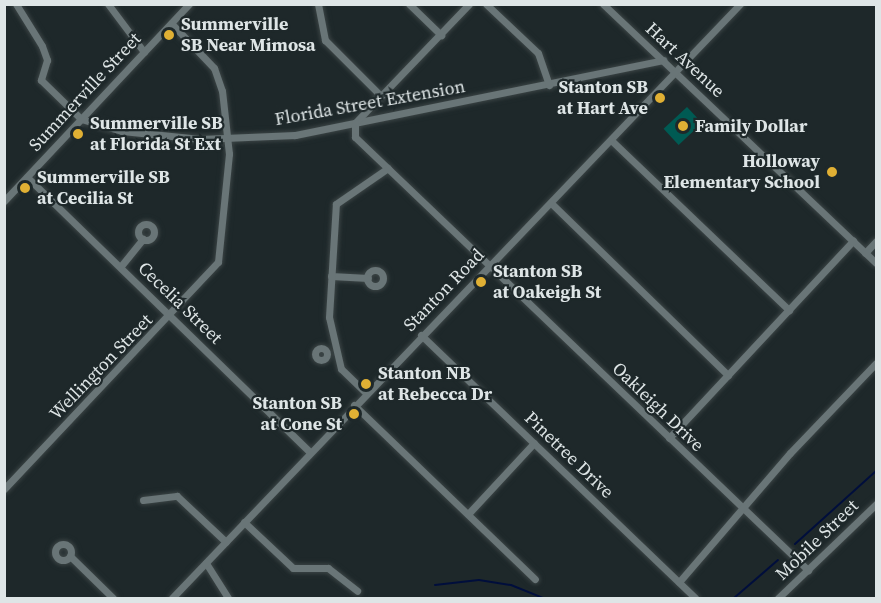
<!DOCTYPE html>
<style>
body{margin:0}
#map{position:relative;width:881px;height:603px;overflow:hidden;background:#1e282a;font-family:"Source Serif 4",serif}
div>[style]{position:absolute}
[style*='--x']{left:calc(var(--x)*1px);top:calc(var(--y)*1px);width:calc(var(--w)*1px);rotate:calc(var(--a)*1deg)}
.stream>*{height:2px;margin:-1px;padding:0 1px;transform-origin:1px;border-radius:1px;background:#000e3c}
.building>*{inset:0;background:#005a53;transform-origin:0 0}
.roads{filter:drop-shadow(0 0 2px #3b4445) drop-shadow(0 0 2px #3b4445)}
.minor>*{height:7px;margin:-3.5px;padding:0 3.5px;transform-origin:3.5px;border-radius:3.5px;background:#697577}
.minor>.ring{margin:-3.5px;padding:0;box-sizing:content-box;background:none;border:7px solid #697577;border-radius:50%}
.dots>*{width:16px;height:16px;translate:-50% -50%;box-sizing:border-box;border:3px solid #1e282a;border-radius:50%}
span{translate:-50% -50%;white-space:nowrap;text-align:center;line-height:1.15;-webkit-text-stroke:4.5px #1e282a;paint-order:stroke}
.poi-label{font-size:18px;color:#dee5e6;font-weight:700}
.left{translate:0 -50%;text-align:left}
.right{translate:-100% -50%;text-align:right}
.street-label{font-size:18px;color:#dee5e6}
.frame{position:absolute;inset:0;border:6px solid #dee5e6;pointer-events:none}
</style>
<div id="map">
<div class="stream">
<i style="--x:795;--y:544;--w:109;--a:-42"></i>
<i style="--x:435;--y:585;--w:44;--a:-6.5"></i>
<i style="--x:479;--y:580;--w:32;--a:9"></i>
<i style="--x:511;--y:585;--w:35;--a:22"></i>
<i style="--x:734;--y:598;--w:58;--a:-40.8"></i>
</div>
<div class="building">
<i style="left:687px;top:107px;width:22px;height:32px;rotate:47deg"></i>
</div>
<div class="roads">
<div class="minor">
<i style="--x:16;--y:4;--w:49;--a:58.2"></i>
<i style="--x:42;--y:46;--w:15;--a:70"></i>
<i style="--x:47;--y:60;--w:21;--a:107"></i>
<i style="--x:41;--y:80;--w:56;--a:44.3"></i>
<i style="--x:81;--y:119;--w:43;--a:16.3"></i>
<i style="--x:122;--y:131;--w:79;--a:5.8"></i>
<i style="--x:201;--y:139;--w:94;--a:-2.4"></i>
<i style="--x:295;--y:135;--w:376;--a:-11.5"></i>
<i style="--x:108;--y:4;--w:60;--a:53.1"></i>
<i style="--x:318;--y:4;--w:37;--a:79"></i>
<i style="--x:325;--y:40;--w:79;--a:45"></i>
<i style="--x:409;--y:4;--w:45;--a:44.1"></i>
<i style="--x:469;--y:4;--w:165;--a:133.8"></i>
<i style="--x:355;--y:123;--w:14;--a:90"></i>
<i style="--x:355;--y:137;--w:627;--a:43.71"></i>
<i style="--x:486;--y:4;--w:71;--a:43.3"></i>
<i style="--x:538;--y:53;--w:34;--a:71"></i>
<i style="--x:603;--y:4;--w:376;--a:43.5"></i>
<i style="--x:612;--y:141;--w:245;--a:43.7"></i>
<i style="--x:27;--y:177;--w:395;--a:44.2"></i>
<i style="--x:4;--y:201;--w:270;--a:-46.8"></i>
<i style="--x:551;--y:203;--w:247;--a:44.2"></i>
<i class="ring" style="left:138px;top:224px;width:9px;height:9px"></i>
<i style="--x:865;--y:253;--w:16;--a:-47"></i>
<i style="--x:121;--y:266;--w:35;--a:-51"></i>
<i class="ring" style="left:367px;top:270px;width:9px;height:9px"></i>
<i style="--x:331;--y:276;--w:37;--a:3"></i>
<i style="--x:421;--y:335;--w:380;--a:43.8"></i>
<i class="ring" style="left:315px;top:348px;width:5px;height:5px"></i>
<i style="--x:365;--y:392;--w:33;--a:-136"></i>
<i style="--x:341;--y:369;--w:53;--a:-103"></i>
<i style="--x:329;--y:317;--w:113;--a:-86.5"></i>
<i style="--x:336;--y:204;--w:63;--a:-34.7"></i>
<i style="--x:354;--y:405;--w:251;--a:43.9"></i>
<i style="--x:669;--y:438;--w:270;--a:-47"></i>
<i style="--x:4;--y:489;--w:312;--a:-46.7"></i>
<i style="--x:218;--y:262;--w:109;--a:-84.2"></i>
<i style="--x:229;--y:154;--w:63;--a:-96.3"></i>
<i style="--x:222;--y:91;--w:24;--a:-109"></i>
<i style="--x:214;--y:68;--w:62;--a:-133.7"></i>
<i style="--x:143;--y:500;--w:34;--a:-7"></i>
<i style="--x:177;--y:496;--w:67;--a:43.2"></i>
<i style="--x:468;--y:514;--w:97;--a:-47.1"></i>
<i style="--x:244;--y:522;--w:67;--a:43.2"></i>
<i style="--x:293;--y:568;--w:35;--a:0"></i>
<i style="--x:328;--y:568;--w:37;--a:38"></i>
<i class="ring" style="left:55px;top:544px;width:9px;height:9px"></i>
<i style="--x:70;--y:556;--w:60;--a:44.3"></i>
<i style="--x:206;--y:563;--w:41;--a:57.8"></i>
<i style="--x:679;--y:582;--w:170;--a:-49.3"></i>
<i style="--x:790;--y:453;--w:124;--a:-46.3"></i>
<i style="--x:172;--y:598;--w:822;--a:-46.28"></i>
<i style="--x:778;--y:598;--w:136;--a:-43.8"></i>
</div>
</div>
<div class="dots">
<i style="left:169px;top:35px;background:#e0b034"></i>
<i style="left:660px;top:98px;background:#e0b034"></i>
<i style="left:683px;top:126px;background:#e0b034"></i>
<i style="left:78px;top:134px;background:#e0b034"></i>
<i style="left:832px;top:172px;background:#e0b034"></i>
<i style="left:25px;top:188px;background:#e0b034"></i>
<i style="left:481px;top:282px;background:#e0b034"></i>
<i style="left:366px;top:384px;background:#e0b034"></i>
<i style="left:354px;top:414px;background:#e0b034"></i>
</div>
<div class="poi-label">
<span class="left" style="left:181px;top:35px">Summerville<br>SB Near Mimosa</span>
<span class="right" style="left:648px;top:98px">Stanton SB<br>at Hart Ave</span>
<span class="left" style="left:90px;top:134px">Summerville SB<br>at Florida St Ext</span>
<span class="left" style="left:695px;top:126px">Family Dollar</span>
<span class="right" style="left:820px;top:172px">Holloway<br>Elementary School</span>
<span class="left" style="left:37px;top:188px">Summerville SB<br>at Cecilia St</span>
<span class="left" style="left:493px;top:282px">Stanton SB<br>at Oakeigh St</span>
<span class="left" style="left:378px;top:384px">Stanton NB<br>at Rebecca Dr</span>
<span class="right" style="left:342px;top:414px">Stanton SB<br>at Cone St</span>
</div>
<div class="street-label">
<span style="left:685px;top:60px;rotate:43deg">Hart Avenue</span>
<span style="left:85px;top:92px;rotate:-47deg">Summerville Street</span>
<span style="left:370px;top:103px;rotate:-10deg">Florida Street Extension</span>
<span style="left:444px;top:290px;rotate:-46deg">Stanton Road</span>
<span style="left:180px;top:303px;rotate:44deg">Cecelia Street</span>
<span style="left:101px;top:367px;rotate:-46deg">Wellington Street</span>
<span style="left:658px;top:407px;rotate:44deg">Oakleigh Drive</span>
<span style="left:569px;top:455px;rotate:44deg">Pinetree Drive</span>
<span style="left:817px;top:540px;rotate:-44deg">Mobile Street</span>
</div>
<div class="frame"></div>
</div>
